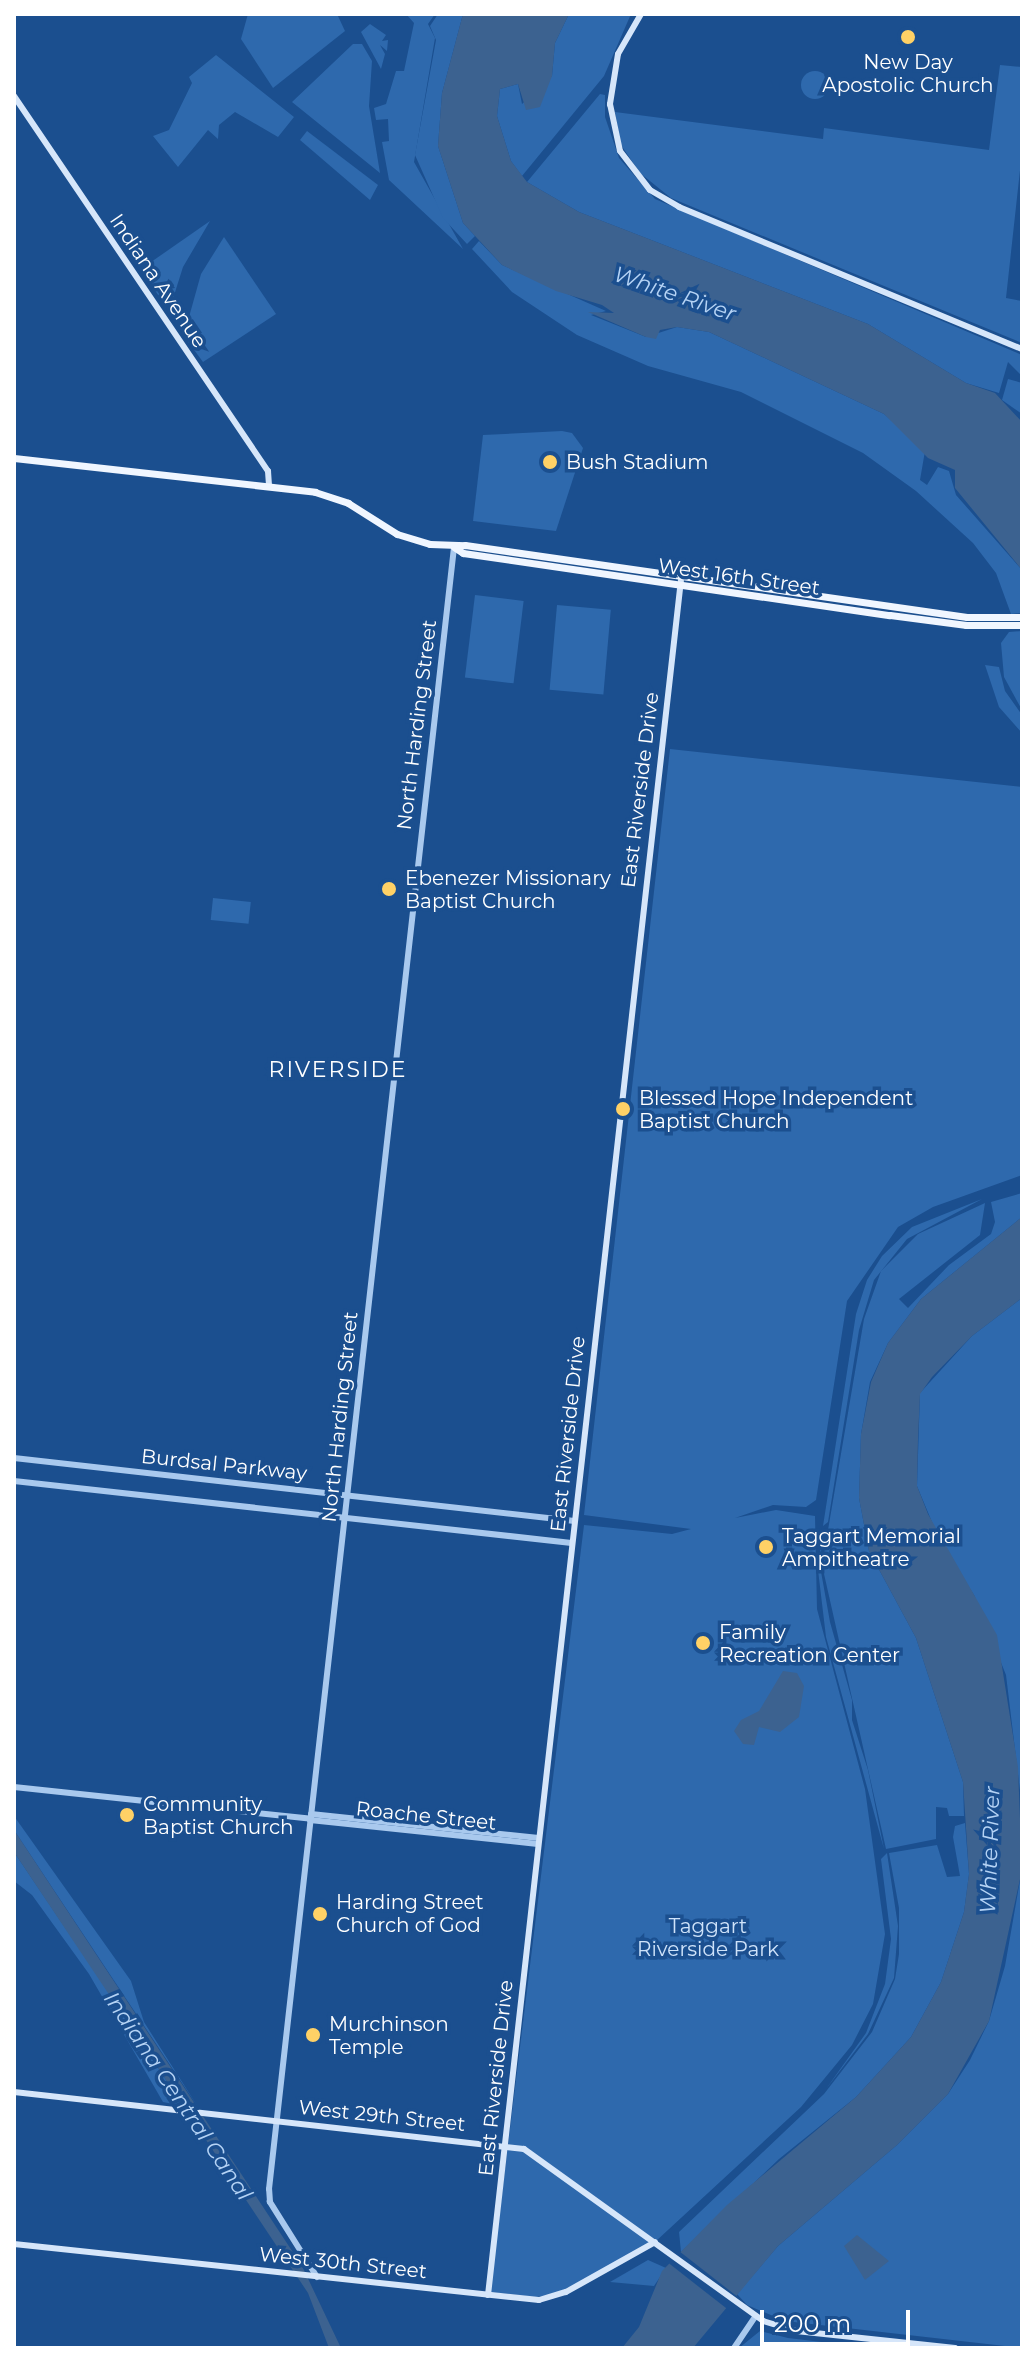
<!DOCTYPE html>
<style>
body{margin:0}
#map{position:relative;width:1036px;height:2362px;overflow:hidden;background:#1b4f8f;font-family:Montserrat,sans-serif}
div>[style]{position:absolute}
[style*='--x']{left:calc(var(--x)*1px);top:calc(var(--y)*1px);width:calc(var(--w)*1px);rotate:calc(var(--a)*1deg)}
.green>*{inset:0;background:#2e69ad;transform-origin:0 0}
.round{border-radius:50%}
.water>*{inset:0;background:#3c6290}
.pier>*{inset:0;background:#1b4f8f;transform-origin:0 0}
.tertiary>*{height:6px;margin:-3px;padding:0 3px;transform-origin:3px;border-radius:3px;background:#a9c9ee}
.secondary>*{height:6px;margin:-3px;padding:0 3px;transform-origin:3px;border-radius:3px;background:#d6e6fa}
.primary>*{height:7px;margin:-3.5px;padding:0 3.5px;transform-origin:3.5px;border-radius:3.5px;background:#f0f6ff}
.dots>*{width:22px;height:22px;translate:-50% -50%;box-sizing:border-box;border:4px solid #1b4f8f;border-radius:50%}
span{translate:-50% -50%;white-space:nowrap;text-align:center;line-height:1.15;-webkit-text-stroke:7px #1b4f8f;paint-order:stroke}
.poi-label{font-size:20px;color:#fff}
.left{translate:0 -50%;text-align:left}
.street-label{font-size:20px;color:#fff}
.park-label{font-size:20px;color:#cfe3fa}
.water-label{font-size:22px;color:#b5d3f5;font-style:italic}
.neighbourhood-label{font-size:22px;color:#fff;letter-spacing:2px}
.frame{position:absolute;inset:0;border:16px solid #fff;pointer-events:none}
.scale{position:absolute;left:760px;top:2310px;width:150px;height:36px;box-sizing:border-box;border:4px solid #fff;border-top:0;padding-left:10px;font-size:24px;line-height:28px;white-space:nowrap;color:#fff;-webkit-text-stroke:6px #1b4f8f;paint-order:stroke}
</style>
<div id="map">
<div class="green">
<i style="clip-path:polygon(248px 14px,337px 14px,345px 31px,273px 88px,241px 39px)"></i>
<i style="clip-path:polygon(406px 14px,435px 14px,428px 24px,435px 38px,414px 162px,463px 249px,389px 180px,382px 142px,389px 141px,388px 119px,376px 120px,374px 108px,386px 104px,396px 71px,404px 71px,414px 23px)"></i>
<i style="clip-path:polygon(438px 14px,463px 14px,442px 93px,438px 146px,463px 223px,475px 236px,467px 244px,443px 218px,415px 155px,436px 40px,430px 26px)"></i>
<i style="clip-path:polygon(569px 14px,631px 14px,604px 76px,522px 176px,511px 161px,497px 116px,500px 89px,518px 84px,522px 104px,552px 76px,555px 43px)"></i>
<i style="clip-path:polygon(370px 24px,386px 35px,382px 41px,388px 40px,387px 51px,380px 45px,385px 54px,381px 69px,361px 32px)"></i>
<i style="clip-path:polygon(353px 44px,362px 44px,372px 61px,369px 106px,380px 173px,292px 102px)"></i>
<i style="clip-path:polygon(216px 55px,294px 117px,278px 137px,235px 112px,219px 125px,218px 139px,208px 130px,178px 167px,153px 136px,169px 130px,192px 83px,189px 77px)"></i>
<i style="clip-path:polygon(1000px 65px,1022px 67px,1022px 152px,1006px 298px,1022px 301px,1022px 343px,671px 198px,640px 173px,621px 145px,615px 112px,823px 139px,824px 128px,989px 150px)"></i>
<i class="round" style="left:801px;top:71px;width:28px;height:28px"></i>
<i style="clip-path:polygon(600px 94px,605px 95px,605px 117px,619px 158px,655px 199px,1022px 355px,1022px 376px,1008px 362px,999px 393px,966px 383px,868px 324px,579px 212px,527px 182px)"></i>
<i style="clip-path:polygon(307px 131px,378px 185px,370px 200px,300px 140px)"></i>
<i style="clip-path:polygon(210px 221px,183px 267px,171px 305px,166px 307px,141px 269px)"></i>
<i style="clip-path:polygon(224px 237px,276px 314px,203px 362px,186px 339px,189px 317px,201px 274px)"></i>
<i style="clip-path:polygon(479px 241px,502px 265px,606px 311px,591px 315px,646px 337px,677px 327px,709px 332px,884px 414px,925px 451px,920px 480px,927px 485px,938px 467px,949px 471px,956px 495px,1022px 570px,1022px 613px,1011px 614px,996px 573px,973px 543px,916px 491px,863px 453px,741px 392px,648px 366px,577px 335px,512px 292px,472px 249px)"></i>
<i style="clip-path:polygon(1008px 379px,1022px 383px,1022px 414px,1002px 400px)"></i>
<i style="clip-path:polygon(562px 431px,572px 433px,583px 448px,556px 531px,473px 521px,483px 435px)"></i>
<i style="left:475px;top:595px;width:49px;height:83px;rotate:7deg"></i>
<i style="left:557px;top:605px;width:54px;height:85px;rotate:5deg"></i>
<i style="clip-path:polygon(1022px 631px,1022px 710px,1004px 677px,1001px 643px,1009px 632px)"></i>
<i style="clip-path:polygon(985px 665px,999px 667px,1005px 691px,1022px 715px,1022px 733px,999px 707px)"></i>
<i style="clip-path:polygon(670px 749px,1022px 787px,1022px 1175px,933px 1207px,898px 1227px,847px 1301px,816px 1500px,806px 1507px,773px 1505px,735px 1518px,776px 1510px,815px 1516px,817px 1609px,865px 1789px,885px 1934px,873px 2004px,852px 2045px,801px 2107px,655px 2242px,556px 2294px,535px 2297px,490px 2292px,584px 1525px,672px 1534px,691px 1529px,584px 1515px)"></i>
<i style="left:213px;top:898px;width:38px;height:22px;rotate:6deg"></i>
<i style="clip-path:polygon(1022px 1193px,1022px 1217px,921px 1299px,888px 1343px,870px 1382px,861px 1434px,859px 1498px,869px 1551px,916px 1638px,963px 1782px,964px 1816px,949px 1816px,947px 1808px,936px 1807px,936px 1839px,886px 1849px,822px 1565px,864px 1319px,881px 1271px,918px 1234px,985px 1203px,980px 1235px,899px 1299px,908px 1308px,949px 1265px,991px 1234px,995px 1222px,991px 1202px)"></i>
<i style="clip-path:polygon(982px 1199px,907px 1239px,874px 1280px,859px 1330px,828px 1522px,823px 1526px,856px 1314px,867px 1280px,882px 1256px,912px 1227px)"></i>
<i style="clip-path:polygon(1022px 1298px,1022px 1807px,1006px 1675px,974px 1595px,942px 1546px,917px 1486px,920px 1393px,972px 1336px)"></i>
<i style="clip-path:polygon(823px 1527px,820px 1566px,830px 1622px,852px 1700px,852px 1720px,868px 1770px,884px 1849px,826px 1637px,818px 1570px)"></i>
<i style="clip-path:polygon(14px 1816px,131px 1981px,144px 2022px,198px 2107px,14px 1830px)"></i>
<i style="clip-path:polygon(965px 1823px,969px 1874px,964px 1912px,941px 1982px,911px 2037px,856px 2097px,779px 2159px,681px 2252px,679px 2232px,824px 2094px,872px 2032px,895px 1979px,899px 1954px,899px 1908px,889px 1853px,937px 1845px,947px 1877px,960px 1876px,953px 1837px,955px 1826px)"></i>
<i style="clip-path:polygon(14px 1852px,116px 2003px,183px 2106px,163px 2102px,89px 1974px,32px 1895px,14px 1881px)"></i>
<i style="clip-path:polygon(887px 1853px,898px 1926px,894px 1978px,868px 2034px,826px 2089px,866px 2033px,885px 1984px,891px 1939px,881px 1859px)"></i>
<i style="clip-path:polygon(1022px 1869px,1022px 2348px,785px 2321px,747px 2305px,737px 2294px,778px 2246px,897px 2145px,948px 2094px,970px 2060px,989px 2021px,1005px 1966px)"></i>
<i style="clip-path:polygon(648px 2260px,666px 2268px,654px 2286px,610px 2282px)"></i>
<i style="clip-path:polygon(760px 2331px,788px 2338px,872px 2348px,739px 2348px)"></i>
</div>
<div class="water">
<i style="clip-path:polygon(463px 14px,569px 14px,555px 43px,552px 76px,540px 107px,526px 110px,518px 84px,500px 89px,497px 116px,511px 161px,527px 182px,579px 212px,868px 324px,966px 383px,995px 393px,1022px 422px,1022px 570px,955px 488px,955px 470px,928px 458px,884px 414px,709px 332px,677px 327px,660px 330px,656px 339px,646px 337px,588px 312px,614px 313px,602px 305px,556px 291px,502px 265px,463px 223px,438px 146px,442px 93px)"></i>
<i style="clip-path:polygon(1022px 1217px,1022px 1298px,972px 1336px,932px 1377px,920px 1394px,918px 1439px,917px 1486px,928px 1514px,997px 1635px,1018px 1767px,1022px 1870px,989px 2021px,948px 2094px,897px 2145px,778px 2246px,693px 2348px,622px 2348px,639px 2327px,662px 2271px,727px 2205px,856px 2097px,911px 2037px,941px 1982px,964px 1912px,969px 1874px,963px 1782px,916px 1638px,869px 1551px,859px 1498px,861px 1434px,871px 1382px,888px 1343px,921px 1299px)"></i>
<i style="clip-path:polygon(783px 1671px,797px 1673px,804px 1686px,799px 1717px,780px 1732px,759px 1727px,754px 1745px,743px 1744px,734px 1731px,741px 1720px,759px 1711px)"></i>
<i style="clip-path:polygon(14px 1830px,302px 2266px,341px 2348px,329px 2348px,308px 2293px,14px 1852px)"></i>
<i style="clip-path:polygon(857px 2235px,889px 2261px,865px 2280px,844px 2246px)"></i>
</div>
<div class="pier">
<i style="left:679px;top:2251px;width:75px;height:16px;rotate:38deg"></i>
</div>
<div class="tertiary">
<i style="--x:14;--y:1458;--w:564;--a:6.42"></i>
<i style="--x:14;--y:1481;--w:561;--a:6.34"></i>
<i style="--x:14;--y:1787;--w:299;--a:6.1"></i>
<i style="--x:311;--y:1814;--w:229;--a:6"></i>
<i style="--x:310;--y:1820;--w:229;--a:6"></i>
<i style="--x:317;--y:2277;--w:89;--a:-122.1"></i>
<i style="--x:270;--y:2202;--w:13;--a:-94"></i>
<i style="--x:269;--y:2189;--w:1652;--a:-83.57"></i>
<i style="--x:734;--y:2348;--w:37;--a:-56"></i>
</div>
<div class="secondary">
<i style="--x:641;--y:14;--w:46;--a:119.9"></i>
<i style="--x:618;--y:54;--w:51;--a:99.1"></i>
<i style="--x:610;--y:104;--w:48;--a:78"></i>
<i style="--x:620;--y:151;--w:49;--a:52.4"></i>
<i style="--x:650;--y:190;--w:34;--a:30"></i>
<i style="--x:679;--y:207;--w:371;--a:22.5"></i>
<i style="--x:14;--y:96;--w:453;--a:55.9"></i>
<i style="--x:268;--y:471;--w:15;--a:86"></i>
<i style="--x:14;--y:2092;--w:513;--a:6.38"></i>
<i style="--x:524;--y:2149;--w:294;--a:35.7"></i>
<i style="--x:763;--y:2321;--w:34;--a:17"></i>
<i style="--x:796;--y:2331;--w:160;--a:6.1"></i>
<i style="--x:14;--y:2244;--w:528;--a:6.09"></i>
<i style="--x:539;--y:2300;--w:28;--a:-17"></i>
<i style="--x:566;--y:2292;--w:102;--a:-29.3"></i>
<i style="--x:488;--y:2295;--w:1725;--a:-83.58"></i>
</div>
<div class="primary">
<i style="--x:14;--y:458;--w:303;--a:6.4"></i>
<i style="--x:315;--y:492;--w:35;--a:18"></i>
<i style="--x:348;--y:503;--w:58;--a:32.3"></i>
<i style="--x:397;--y:534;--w:34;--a:17"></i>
<i style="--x:430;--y:544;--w:35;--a:2"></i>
<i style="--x:465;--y:545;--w:507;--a:8.16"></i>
<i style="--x:967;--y:617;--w:55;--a:0"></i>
<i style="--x:454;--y:547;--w:11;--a:34"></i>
<i style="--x:463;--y:553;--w:431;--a:8.3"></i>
<i style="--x:890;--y:615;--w:77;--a:7.5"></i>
<i style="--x:966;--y:625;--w:56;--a:0"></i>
</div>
<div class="dots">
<i style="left:908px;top:37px;background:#ffd166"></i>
<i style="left:550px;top:462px;background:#ffd166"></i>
<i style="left:389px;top:889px;background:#ffd166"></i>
<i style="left:623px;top:1109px;background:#ffd166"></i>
<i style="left:766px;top:1547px;background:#ffd166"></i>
<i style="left:703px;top:1643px;background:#ffd166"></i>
<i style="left:127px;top:1815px;background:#ffd166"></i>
<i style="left:320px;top:1914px;background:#ffd166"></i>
<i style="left:313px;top:2035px;background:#ffd166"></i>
</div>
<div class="poi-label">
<span style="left:908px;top:74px">New Day<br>Apostolic Church</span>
<span class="left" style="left:566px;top:462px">Bush Stadium</span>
<span class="left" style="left:405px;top:890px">Ebenezer Missionary<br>Baptist Church</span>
<span class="left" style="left:639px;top:1110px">Blessed Hope Independent<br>Baptist Church</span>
<span class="left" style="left:782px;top:1548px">Taggart Memorial<br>Ampitheatre</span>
<span class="left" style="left:719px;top:1644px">Family<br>Recreation Center</span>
<span class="left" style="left:143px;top:1816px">Community<br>Baptist Church</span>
<span class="left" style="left:336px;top:1914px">Harding Street<br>Church of God</span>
<span class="left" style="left:329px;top:2036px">Murchinson<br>Temple</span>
</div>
<div class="street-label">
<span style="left:158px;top:281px;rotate:56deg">Indiana Avenue</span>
<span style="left:739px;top:577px;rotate:8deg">West 16th Street</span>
<span style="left:417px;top:725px;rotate:-83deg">North Harding Street</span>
<span style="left:640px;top:790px;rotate:-83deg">East Riverside Drive</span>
<span style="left:340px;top:1417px;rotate:-84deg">North Harding Street</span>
<span style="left:568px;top:1434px;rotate:-84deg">East Riverside Drive</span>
<span style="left:224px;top:1465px;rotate:6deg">Burdsal Parkway</span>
<span style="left:426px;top:1816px;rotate:6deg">Roache Street</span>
<span style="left:496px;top:2078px;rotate:-84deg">East Riverside Drive</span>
<span style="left:382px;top:2116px;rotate:6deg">West 29th Street</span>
<span style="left:343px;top:2263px;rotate:6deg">West 30th Street</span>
</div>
<div class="park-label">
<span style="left:708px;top:1938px">Taggart<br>Riverside Park</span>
</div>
<div class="water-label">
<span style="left:675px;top:294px;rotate:19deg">White River</span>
<span style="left:990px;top:1850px;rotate:-88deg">White River</span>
<span style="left:178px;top:2096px;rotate:56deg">Indiana Central Canal</span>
</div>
<div class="neighbourhood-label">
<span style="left:338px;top:1070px">RIVERSIDE</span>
</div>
<div class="frame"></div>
<div class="scale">200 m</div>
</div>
